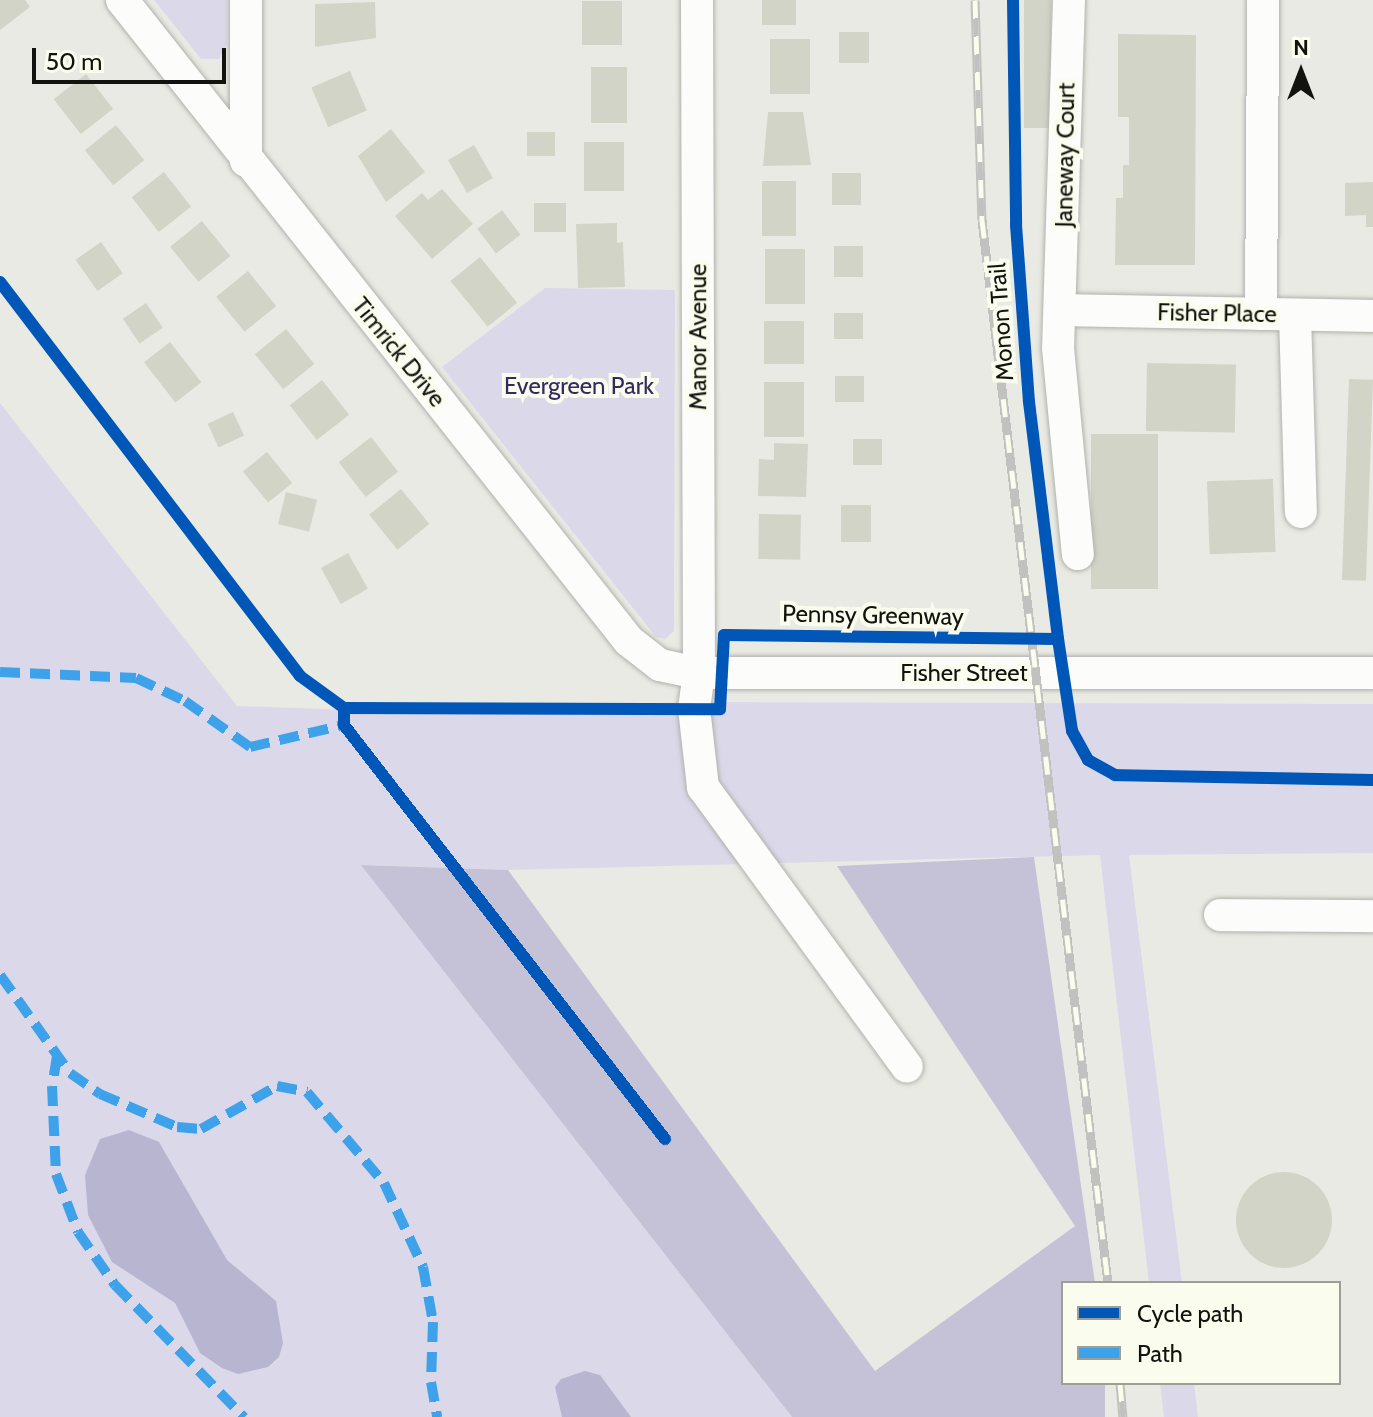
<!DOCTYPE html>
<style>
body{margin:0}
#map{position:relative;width:1373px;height:1417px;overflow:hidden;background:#eaeae4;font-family:Cabin,sans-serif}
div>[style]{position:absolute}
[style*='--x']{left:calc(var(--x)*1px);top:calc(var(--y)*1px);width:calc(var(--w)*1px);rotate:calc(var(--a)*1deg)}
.green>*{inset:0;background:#dbd8ea}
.forest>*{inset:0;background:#c5c2d7}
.water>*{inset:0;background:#b8b5d0}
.building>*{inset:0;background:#d3d4c8;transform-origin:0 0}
.round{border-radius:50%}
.roads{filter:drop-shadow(0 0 2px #b1b2ac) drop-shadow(0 0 2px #b1b2ac)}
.minor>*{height:32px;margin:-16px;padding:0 16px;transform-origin:16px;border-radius:16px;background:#fcfcfb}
.rail>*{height:9px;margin-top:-4.5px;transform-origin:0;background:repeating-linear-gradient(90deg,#fafced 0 18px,#c1c1bf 0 36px);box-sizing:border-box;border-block:2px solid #c1c1bf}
.quiet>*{height:10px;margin-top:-5px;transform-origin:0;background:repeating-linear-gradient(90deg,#3da2e9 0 20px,transparent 0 30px)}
.cycleway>*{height:12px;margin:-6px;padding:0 6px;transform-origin:6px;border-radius:6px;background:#0057b8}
span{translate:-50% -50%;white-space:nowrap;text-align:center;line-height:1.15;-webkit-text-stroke:8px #fafced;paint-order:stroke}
.street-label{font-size:24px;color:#12130e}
.park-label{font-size:24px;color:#352a5f}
.legend{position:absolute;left:1061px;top:1281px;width:280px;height:104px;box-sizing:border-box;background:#fafced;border:2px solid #9d9f94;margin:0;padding:10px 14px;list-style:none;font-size:24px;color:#12130e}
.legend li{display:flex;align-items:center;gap:16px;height:40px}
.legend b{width:40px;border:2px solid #9d9f94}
.north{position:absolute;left:1261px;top:32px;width:80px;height:80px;-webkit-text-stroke:6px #fafced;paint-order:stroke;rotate:0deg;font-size:22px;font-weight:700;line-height:32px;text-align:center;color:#12130e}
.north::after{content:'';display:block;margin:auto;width:28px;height:36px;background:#12130e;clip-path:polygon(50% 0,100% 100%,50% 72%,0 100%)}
.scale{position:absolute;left:32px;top:48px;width:194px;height:36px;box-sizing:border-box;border:4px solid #12130e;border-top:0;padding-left:10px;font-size:24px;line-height:28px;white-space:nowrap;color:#12130e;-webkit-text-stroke:6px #fafced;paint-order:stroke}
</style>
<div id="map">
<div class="green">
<i style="clip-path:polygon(154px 0,227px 0,227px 45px,219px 59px,201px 59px)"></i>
<i style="clip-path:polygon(545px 288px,675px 290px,674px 631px,665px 639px,656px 637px,442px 367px)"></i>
<i style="clip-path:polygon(0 403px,237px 706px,377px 711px,693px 702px,1373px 704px,1373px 853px,1129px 855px,1182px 1283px,1149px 1283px,1100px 855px,508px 870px,362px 865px,792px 1417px,0 1417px)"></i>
<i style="clip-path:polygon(1160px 1383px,1194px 1383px,1198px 1417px,1164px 1417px)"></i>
</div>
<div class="forest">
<i style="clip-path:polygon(1034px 857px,1095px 1283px,1063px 1283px,1063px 1383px,1105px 1383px,1105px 1417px,792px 1417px,361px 865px,508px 870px,875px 1371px,1075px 1226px,837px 866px)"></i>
</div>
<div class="water">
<i style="clip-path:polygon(129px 1130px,159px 1142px,227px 1260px,276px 1301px,283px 1343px,279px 1357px,268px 1367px,238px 1374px,222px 1368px,200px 1353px,175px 1303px,112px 1262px,88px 1215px,85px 1175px,100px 1139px)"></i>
<i style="clip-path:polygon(585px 1371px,600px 1375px,631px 1417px,562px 1417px,555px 1387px,561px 1379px)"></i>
</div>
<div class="building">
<i style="clip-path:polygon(0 0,25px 0,30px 7px,0 30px)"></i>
<i style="left:762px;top:0;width:34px;height:25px"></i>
<i style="left:1024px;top:0;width:27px;height:128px"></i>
<i style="left:622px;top:1px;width:44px;height:40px;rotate:90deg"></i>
<i style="clip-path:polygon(375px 2px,376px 38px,315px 47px,315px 4px)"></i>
<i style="left:839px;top:32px;width:30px;height:31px"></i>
<i style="clip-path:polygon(1118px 34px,1196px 35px,1195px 265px,1115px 265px,1116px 198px,1123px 198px,1123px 165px,1129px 165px,1129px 117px,1118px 117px)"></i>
<i style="left:770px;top:39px;width:40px;height:55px"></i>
<i style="left:591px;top:67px;width:36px;height:56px"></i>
<i style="left:350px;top:71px;width:43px;height:42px;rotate:67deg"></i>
<i style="left:86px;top:74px;width:44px;height:41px;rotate:52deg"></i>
<i style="clip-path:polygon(768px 112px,803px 112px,811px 165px,763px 166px)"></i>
<i style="left:116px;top:125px;width:45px;height:40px;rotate:51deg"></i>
<i style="clip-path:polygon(391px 129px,425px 172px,386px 202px,358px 156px)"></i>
<i style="left:527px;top:132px;width:28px;height:24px"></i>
<i style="left:584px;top:142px;width:40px;height:49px"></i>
<i style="left:474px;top:145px;width:38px;height:30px;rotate:60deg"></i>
<i style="left:164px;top:172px;width:44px;height:41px;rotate:52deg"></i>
<i style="left:861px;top:173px;width:32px;height:29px;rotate:90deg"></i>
<i style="left:762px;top:181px;width:34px;height:55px"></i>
<i style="clip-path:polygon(1373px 182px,1373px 227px,1366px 227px,1366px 215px,1345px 216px,1345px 183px)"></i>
<i style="clip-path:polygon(442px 189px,473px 224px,432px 259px,395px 216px,422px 193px,428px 200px)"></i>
<i style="left:534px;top:203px;width:32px;height:29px"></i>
<i style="left:502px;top:210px;width:31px;height:31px;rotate:53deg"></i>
<i style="left:202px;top:221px;width:45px;height:41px;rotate:51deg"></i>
<i style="clip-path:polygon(617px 223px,617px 243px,623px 242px,625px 287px,578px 288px,576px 224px)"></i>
<i style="left:101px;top:242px;width:38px;height:31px;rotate:55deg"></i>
<i style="left:834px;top:246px;width:29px;height:31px"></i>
<i style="left:765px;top:249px;width:40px;height:55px"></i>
<i style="left:480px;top:257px;width:59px;height:38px;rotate:51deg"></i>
<i style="left:248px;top:271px;width:45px;height:41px;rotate:51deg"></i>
<i style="left:146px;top:303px;width:30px;height:28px;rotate:56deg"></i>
<i style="left:834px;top:313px;width:29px;height:26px"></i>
<i style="left:764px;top:321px;width:40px;height:43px"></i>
<i style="left:286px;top:329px;width:45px;height:40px;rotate:51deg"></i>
<i style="left:170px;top:342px;width:51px;height:33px;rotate:52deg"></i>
<i style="left:1147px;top:363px;width:89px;height:68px;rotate:1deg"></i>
<i style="left:835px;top:376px;width:29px;height:26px"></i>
<i style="left:1349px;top:379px;width:24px;height:201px;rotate:2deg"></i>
<i style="left:322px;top:380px;width:44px;height:41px;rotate:52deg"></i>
<i style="left:764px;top:382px;width:40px;height:55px"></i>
<i style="left:233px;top:412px;width:26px;height:28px;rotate:65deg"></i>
<i style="left:1091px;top:434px;width:67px;height:155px"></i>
<i style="left:371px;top:437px;width:44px;height:41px;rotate:52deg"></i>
<i style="left:853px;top:439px;width:29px;height:26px"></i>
<i style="clip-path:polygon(774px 443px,808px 444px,806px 497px,758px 496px,759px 459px,774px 460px)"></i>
<i style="left:267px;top:452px;width:40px;height:31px;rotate:51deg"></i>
<i style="left:1273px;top:479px;width:73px;height:66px;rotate:88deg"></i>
<i style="left:401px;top:489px;width:45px;height:41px;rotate:51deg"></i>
<i style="left:286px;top:492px;width:32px;height:33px;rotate:14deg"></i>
<i style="left:841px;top:505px;width:30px;height:37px"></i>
<i style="left:759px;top:514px;width:42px;height:45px;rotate:1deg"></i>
<i style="left:348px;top:553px;width:41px;height:31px;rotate:61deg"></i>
<i class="round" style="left:1236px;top:1172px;width:96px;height:96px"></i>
</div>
<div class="roads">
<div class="minor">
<i style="--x:122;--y:0;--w:817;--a:51.66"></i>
<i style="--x:629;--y:641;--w:39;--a:38"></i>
<i style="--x:660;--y:665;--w:40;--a:12"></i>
<i style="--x:699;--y:673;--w:674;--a:0"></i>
<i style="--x:246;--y:0;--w:161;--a:90"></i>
<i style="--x:697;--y:0;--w:673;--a:89.83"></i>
<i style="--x:699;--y:673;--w:35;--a:98"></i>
<i style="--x:694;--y:708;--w:80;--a:83.5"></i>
<i style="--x:703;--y:787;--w:346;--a:53.9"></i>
<i style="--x:1069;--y:0;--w:348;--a:91.8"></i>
<i style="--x:1058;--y:348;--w:207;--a:84.5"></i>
<i style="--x:1062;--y:310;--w:311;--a:1.1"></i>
<i style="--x:1261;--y:314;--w:314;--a:-89.6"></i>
<i style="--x:1295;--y:315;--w:197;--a:88.3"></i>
<i style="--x:1220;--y:915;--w:153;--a:0.4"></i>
</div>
</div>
<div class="rail">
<i style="--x:975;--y:0;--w:220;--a:88.2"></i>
<i style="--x:982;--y:220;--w:1070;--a:83.24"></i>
<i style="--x:1120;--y:1383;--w:34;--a:85"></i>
</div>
<div class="quiet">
<i style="--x:0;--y:672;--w:136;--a:2.5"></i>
<i style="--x:136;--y:678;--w:54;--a:25.1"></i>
<i style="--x:185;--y:701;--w:80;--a:35.3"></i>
<i style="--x:250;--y:747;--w:97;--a:-13.2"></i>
<i style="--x:0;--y:975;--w:120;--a:54.5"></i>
<i style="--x:70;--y:1073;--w:37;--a:35"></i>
<i style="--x:100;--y:1094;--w:84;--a:23.2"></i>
<i style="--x:177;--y:1127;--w:24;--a:5"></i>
<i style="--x:201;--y:1129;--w:87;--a:-29.5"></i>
<i style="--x:277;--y:1086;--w:31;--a:11"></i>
<i style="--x:307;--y:1092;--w:119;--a:49.8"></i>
<i style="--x:384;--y:1183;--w:93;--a:65.1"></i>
<i style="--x:423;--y:1267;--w:56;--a:79.7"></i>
<i style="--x:433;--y:1322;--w:60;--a:91.9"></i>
<i style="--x:431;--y:1382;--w:36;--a:80"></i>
<i style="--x:57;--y:1056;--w:30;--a:99"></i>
<i style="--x:52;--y:1086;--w:88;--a:87.4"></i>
<i style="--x:56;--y:1174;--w:62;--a:69.2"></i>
<i style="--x:78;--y:1232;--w:65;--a:55.1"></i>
<i style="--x:115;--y:1285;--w:185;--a:45.7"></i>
</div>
<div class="cycleway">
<i style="--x:1013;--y:0;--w:225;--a:89.2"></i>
<i style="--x:1016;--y:225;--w:177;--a:85.8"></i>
<i style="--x:1029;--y:402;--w:239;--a:83"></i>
<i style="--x:0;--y:282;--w:495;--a:52.7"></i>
<i style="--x:300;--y:676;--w:54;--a:36"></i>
<i style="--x:344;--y:708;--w:376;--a:0.2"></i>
<i style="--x:720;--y:709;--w:74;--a:-86.9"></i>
<i style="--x:724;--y:635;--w:334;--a:0.7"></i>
<i style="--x:1058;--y:639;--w:93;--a:81.3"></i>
<i style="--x:1072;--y:731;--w:33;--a:61"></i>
<i style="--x:1088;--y:760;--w:31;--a:29"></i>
<i style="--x:1115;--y:775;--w:258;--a:1.1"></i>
<i style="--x:344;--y:708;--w:17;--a:90"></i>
<i style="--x:344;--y:725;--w:524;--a:52.21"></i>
</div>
<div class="street-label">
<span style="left:1065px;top:155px;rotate:-89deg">Janeway Court</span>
<span style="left:1217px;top:313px;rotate:1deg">Fisher Place</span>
<span style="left:1001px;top:322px;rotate:-94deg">Monon Trail</span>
<span style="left:698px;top:337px;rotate:-90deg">Manor Avenue</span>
<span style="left:399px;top:352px;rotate:51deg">Timrick Drive</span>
<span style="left:873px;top:615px;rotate:1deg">Pennsy Greenway</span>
<span style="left:964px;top:673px">Fisher Street</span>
</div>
<div class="park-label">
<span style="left:579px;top:386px">Evergreen Park</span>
</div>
<ul class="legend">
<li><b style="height:10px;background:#0057b8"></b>Cycle path</li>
<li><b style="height:10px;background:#3da2e9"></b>Path</li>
</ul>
<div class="north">N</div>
<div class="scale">50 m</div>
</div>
